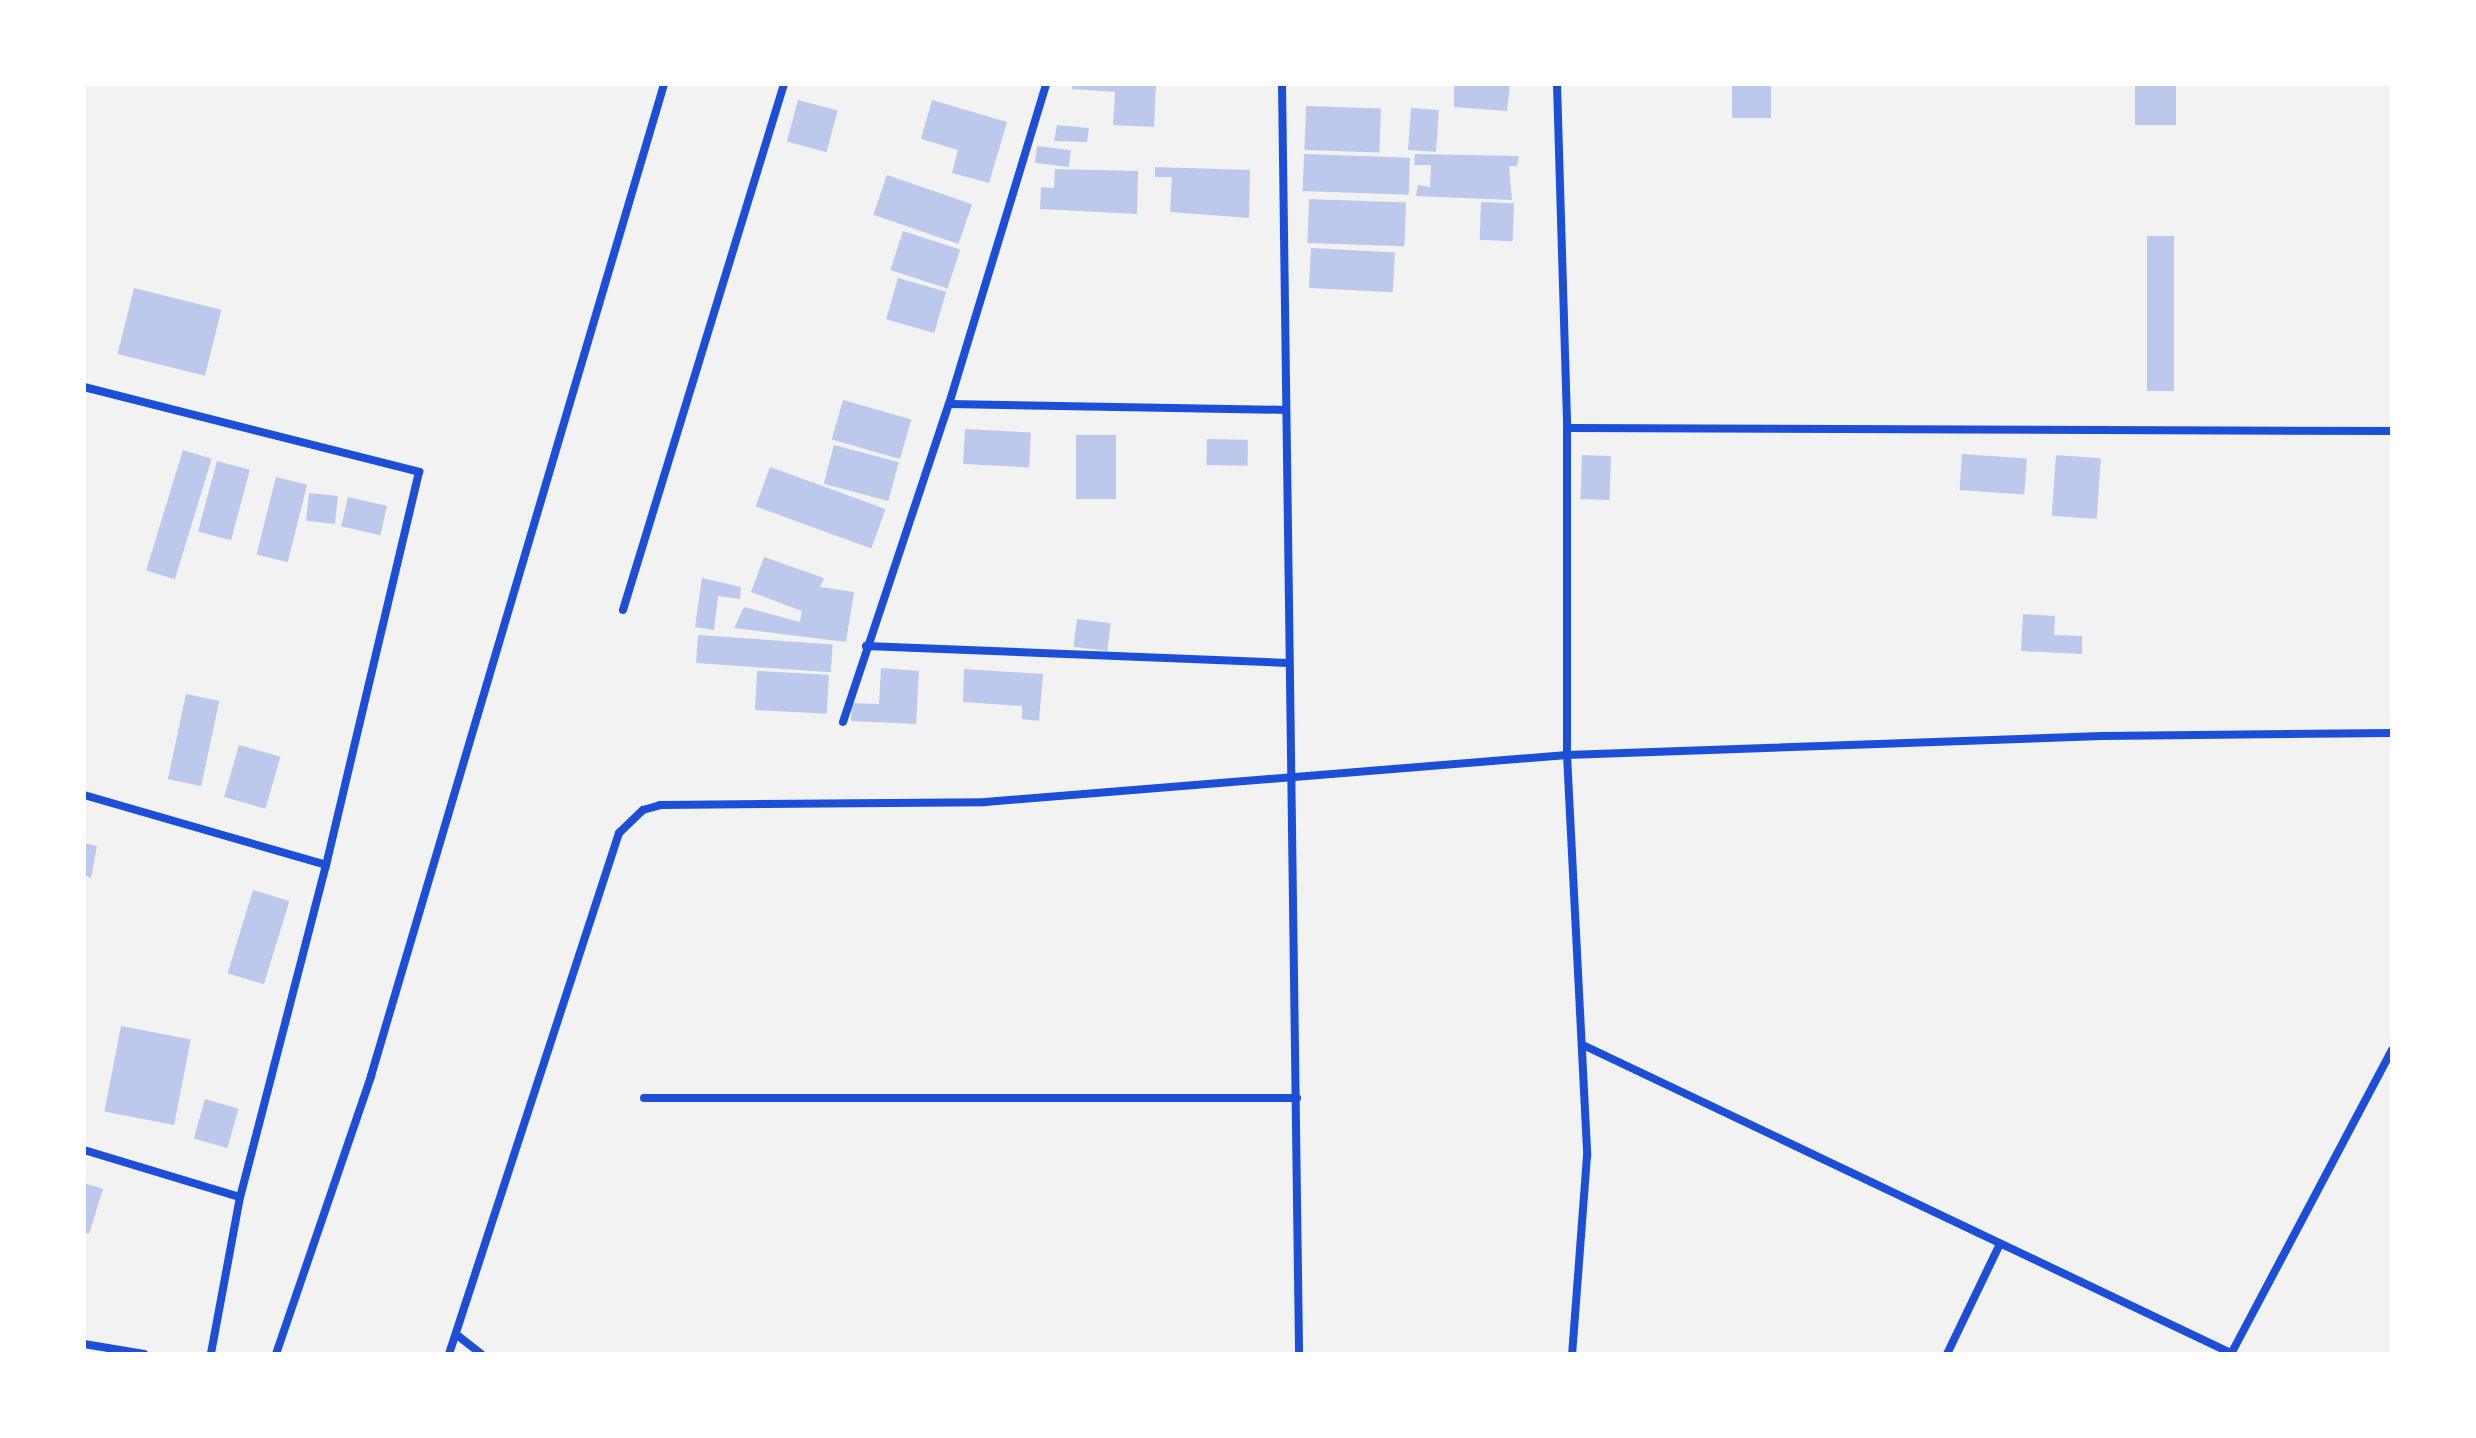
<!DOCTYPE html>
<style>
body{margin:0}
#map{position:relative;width:2476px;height:1438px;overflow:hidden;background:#f2f2f2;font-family:Figtree,sans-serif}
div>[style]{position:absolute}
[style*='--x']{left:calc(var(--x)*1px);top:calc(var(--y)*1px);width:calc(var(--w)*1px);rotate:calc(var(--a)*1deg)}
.building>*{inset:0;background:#bdc9ec;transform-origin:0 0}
.minor>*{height:8px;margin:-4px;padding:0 4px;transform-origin:4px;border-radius:4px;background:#1d4ed8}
span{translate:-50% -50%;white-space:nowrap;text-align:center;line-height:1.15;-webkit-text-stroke:7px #fff;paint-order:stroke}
.frame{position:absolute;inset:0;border:86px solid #fff;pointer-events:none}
</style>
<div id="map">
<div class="building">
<i style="clip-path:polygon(1073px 84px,1156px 84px,1154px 127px,1113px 125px,1115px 92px,1072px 89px)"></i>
<i style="clip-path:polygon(1454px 84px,1510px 84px,1507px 111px,1454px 107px)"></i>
<i style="left:1732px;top:84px;width:39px;height:34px"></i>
<i style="left:2135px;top:84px;width:41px;height:41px"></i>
<i style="left:798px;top:100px;width:41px;height:43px;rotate:15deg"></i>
<i style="clip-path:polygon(932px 100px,1007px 122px,989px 183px,952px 173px,958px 150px,921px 139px)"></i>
<i style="left:1306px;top:106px;width:75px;height:44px;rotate:2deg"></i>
<i style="left:1411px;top:108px;width:28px;height:42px;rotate:4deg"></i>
<i style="clip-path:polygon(1057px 125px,1089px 128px,1087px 142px,1054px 141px)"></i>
<i style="left:1037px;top:146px;width:34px;height:17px;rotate:7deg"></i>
<i style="left:1304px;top:154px;width:106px;height:37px;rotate:2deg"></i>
<i style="clip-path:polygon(1415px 154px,1519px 156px,1517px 166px,1509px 166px,1512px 200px,1416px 196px,1418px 185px,1430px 187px,1431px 165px,1414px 165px)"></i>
<i style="clip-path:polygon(1155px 167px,1250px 170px,1249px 218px,1170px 212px,1172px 177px,1155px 177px)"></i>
<i style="clip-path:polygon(1055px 169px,1138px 171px,1137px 214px,1040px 209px,1041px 187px,1054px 188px)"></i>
<i style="left:887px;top:175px;width:90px;height:42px;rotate:19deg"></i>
<i style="left:1309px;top:199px;width:97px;height:44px;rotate:2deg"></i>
<i style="left:1481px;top:202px;width:33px;height:38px;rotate:2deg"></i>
<i style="left:903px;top:231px;width:60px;height:41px;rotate:18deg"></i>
<i style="left:2147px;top:236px;width:27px;height:155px"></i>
<i style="left:1311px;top:248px;width:84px;height:40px;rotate:3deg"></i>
<i style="left:898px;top:278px;width:50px;height:43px;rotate:16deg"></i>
<i style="left:134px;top:288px;width:90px;height:68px;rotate:14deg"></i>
<i style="left:843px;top:400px;width:71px;height:41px;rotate:16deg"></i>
<i style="left:965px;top:429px;width:66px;height:35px;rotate:3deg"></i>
<i style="left:1076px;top:435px;width:40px;height:64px"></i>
<i style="left:1207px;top:439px;width:41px;height:26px;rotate:1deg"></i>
<i style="left:834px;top:445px;width:67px;height:40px;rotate:15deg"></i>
<i style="left:183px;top:450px;width:30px;height:126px;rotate:17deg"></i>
<i style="left:1962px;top:454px;width:65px;height:36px;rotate:4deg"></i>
<i style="left:1582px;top:455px;width:29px;height:44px;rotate:2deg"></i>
<i style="left:2056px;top:455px;width:45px;height:61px;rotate:4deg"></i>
<i style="left:217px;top:461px;width:34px;height:73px;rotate:15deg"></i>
<i style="left:770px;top:467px;width:123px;height:42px;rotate:20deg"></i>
<i style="left:276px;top:477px;width:32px;height:80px;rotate:14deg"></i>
<i style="left:309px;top:493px;width:29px;height:28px;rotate:6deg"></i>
<i style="left:348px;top:497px;width:40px;height:30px;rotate:13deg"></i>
<i style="clip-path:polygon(764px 557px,824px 578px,820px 587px,854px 592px,846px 642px,734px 628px,744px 607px,800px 622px,802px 611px,751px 592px)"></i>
<i style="clip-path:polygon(702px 578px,741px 587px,740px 599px,718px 596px,714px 630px,695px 627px)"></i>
<i style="clip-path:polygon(2023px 614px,2055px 616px,2054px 635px,2082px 636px,2082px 654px,2021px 651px)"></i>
<i style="left:1077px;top:619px;width:34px;height:28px;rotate:7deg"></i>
<i style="left:698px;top:635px;width:135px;height:28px;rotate:4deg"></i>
<i style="clip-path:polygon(881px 668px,919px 671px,916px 724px,851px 721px,852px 703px,879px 704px)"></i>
<i style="clip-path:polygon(964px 669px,1043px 674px,1039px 721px,1022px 719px,1022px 706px,963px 702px)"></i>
<i style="left:757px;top:671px;width:72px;height:39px;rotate:3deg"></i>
<i style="left:186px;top:694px;width:34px;height:87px;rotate:12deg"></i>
<i style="left:239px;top:745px;width:43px;height:54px;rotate:16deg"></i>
<i style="clip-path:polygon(84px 843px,97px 846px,91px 878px,84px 875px)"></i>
<i style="left:253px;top:890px;width:38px;height:87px;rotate:17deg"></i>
<i style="left:121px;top:1026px;width:71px;height:87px;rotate:11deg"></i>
<i style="left:205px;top:1099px;width:35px;height:41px;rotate:16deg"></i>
<i style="clip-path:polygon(84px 1183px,103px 1189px,89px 1234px,84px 1233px)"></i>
</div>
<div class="minor">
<i style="--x:1282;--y:84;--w:1270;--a:89.23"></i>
<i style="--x:1557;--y:84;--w:344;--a:88.3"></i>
<i style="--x:1567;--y:428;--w:327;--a:90"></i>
<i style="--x:1567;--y:755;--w:401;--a:87.1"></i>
<i style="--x:1587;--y:1156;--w:199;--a:94.3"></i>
<i style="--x:84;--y:387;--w:346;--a:14.2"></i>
<i style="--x:419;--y:472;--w:404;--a:103.3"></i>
<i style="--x:326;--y:865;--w:343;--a:104.5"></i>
<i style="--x:240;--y:1197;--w:160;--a:100.5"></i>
<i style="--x:949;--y:404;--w:337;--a:1"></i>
<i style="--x:1567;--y:428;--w:825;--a:0.21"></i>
<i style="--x:623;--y:610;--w:550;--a:-72.98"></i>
<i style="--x:866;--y:646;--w:422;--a:2.3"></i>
<i style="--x:843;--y:722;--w:335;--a:-71.6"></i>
<i style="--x:949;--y:404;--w:334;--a:-73.1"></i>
<i style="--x:84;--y:795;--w:252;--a:16.1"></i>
<i style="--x:1585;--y:1046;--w:717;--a:25.42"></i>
<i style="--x:644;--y:1098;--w:653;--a:0"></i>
<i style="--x:84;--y:1150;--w:163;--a:16.8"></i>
<i style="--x:457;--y:1335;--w:31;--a:38"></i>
<i style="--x:84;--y:1344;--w:61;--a:9.5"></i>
<i style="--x:276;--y:1354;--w:294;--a:-71.1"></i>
<i style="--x:371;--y:1076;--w:1034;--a:-73.54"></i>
<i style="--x:449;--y:1354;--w:548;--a:-71.93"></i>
<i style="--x:619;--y:833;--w:33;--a:-44"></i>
<i style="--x:643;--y:810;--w:18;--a:-16"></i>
<i style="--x:660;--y:805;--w:325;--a:-0.5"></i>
<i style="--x:985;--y:802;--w:584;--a:-4.62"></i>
<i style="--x:1567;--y:755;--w:535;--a:-2.03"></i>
<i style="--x:2102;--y:736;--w:290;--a:-0.6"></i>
<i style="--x:1947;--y:1354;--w:122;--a:-64.3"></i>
<i style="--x:2231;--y:1354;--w:344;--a:-62.1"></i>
</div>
<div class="frame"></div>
</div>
